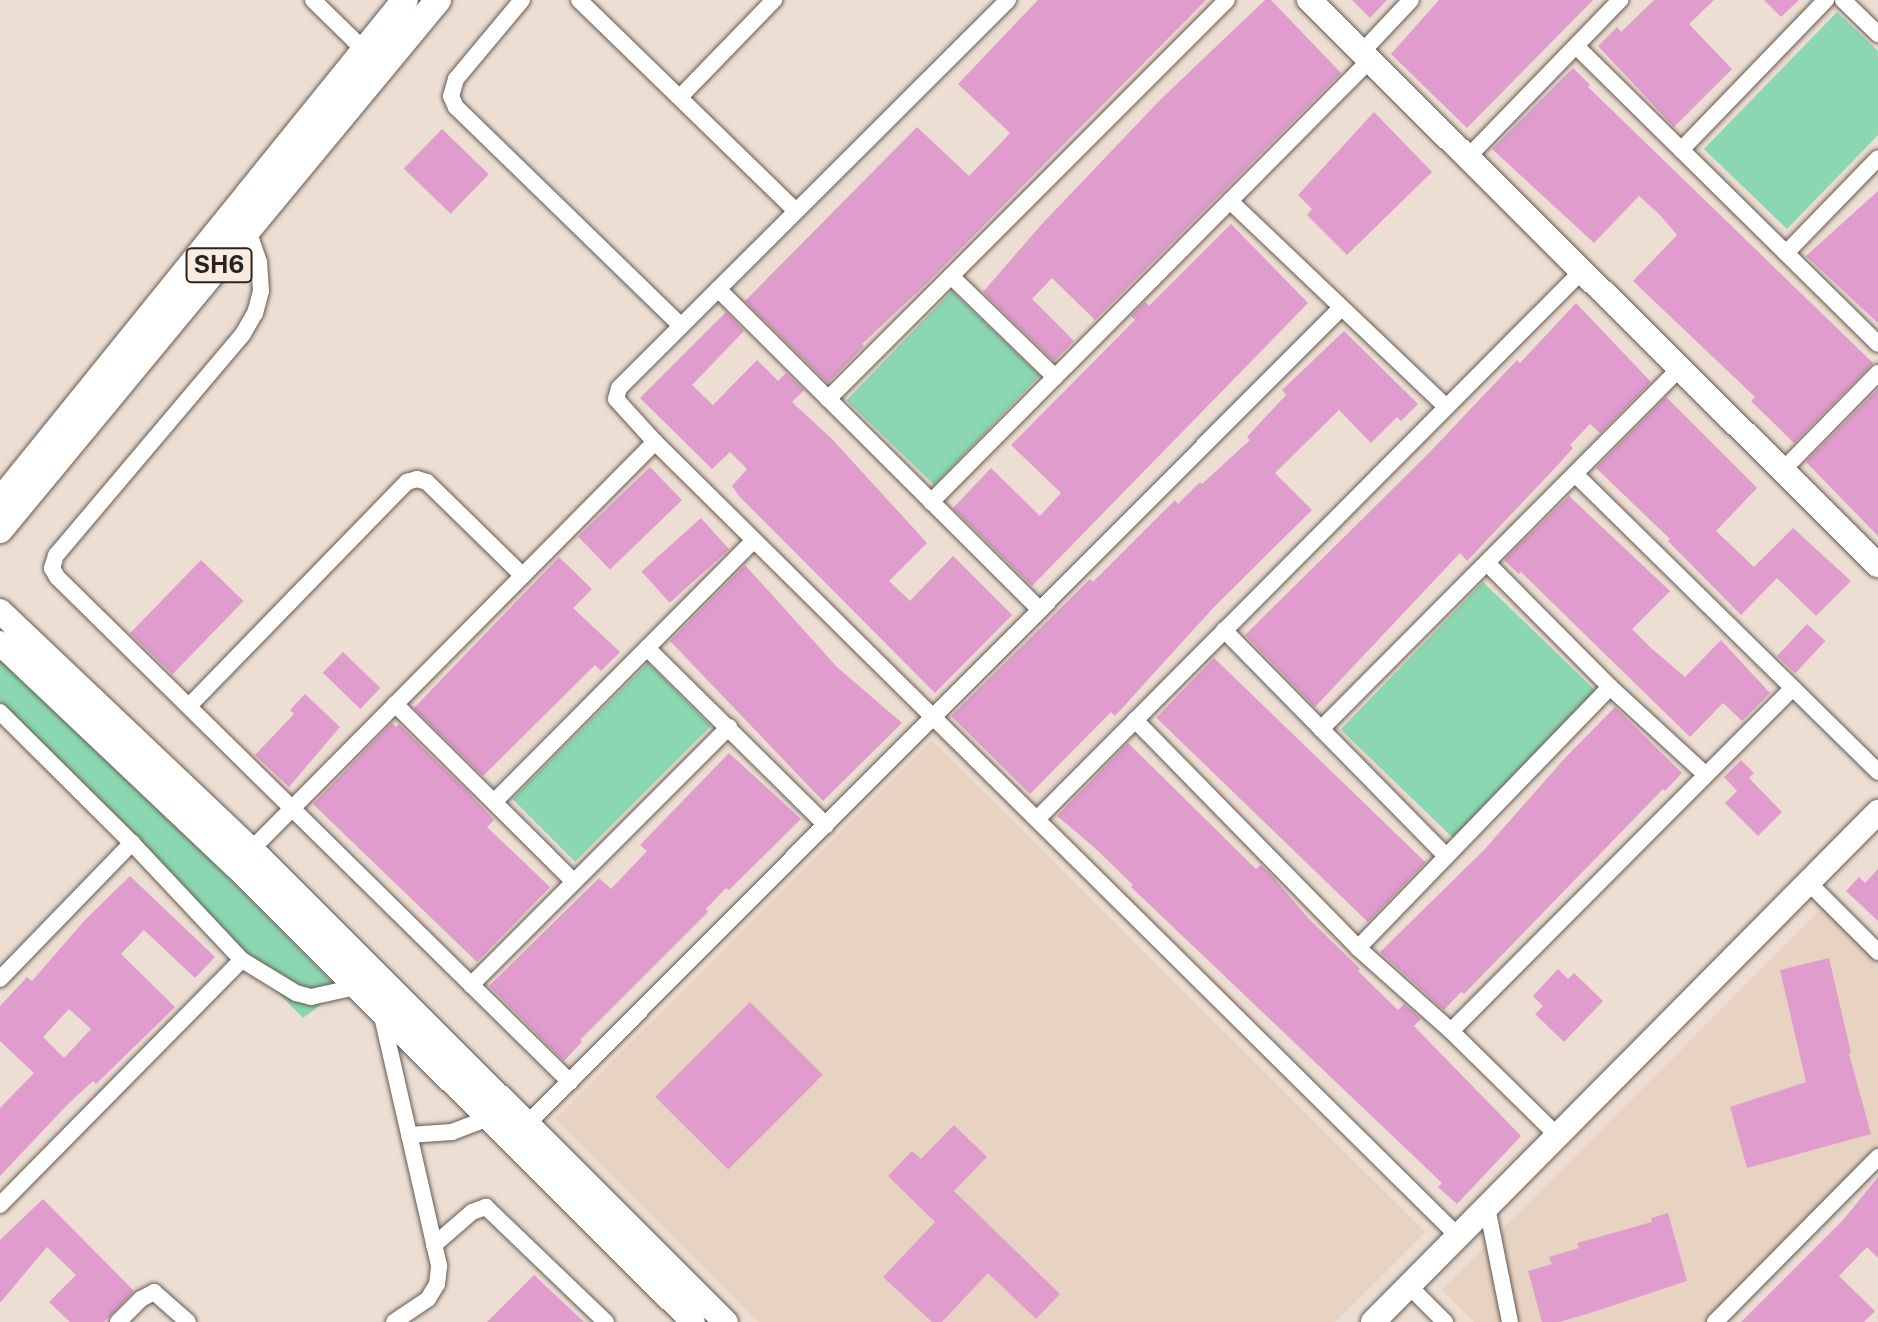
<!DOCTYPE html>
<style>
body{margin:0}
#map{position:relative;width:1878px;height:1322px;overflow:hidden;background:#ecded2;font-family:"Public Sans",sans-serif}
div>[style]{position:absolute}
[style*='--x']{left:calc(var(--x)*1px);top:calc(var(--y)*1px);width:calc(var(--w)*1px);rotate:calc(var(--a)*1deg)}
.built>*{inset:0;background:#e8d3c2}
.green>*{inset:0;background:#8bd7b1;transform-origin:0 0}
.building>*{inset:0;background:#e09ccc;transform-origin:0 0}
.roads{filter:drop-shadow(0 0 2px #665950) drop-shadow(0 0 2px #665950)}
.street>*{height:16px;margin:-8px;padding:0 8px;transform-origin:8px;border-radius:8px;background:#fff}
.secondary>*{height:24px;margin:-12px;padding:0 12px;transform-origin:12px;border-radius:12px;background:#fff}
.primary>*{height:26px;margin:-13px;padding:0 13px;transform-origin:13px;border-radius:13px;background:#fff}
span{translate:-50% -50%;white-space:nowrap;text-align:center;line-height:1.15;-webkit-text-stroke:7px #f9ebdf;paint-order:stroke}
.shield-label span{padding:2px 6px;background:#f9ebdf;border:2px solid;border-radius:6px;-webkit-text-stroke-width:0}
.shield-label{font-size:24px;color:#28231e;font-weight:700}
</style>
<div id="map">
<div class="built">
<i style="clip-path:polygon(932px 740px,1425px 1232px,1335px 1322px,758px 1322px,555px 1119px)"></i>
<i style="clip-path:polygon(1825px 905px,1878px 959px,1878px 1152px,1711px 1322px,1474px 1322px,1442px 1290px)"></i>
</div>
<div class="green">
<i style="clip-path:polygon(1837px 12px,1878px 51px,1878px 135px,1787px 229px,1704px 149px)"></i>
<i style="left:952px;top:291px;width:122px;height:152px;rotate:44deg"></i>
<i style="left:1483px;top:582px;width:156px;height:205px;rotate:44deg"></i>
<i style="clip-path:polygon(0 648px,340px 990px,303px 1018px,0 706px)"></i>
<i style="left:648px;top:663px;width:89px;height:192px;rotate:45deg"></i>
</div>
<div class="building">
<i style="clip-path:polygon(1038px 0,1206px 0,926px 284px,862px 344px,864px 346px,828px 383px,745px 301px,917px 127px,969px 176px,999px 145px,1010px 133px,958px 84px)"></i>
<i style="clip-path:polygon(1265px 0,1271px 0,1341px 73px,1095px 320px,1052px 278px,1032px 299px,1074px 341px,1054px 361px,983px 292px,1041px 225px,1161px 99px)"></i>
<i style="clip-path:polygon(1352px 0,1387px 0,1370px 18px)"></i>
<i style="clip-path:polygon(1439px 0,1593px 0,1467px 128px,1391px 54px)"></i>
<i style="clip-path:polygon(1654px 0,1714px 0,1689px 24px,1732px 69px,1674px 127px,1598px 46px,1617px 27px,1621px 32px)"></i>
<i style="clip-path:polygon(1764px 0,1799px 0,1781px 17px)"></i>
<i style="clip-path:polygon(1573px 68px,1590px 85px,1588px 87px,1873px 363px,1794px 443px,1751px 401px,1755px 397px,1633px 281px,1677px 235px,1660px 215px,1639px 196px,1594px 243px,1492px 149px)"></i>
<i style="clip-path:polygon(1374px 112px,1432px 172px,1347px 255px,1307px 215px,1312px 209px,1298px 195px)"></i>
<i style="left:442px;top:129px;width:65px;height:55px;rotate:44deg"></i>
<i style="clip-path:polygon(1878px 191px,1878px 323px,1806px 256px)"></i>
<i style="clip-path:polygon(1231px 224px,1308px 303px,1032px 586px,953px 508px,991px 468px,1040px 516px,1061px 493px,1011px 445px,1135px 320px,1131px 316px,1145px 302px,1149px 306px)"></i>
<i style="clip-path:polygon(1576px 303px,1651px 382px,1600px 433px,1590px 424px,1570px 445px,1573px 448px,1556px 467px,1485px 542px,1467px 561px,1460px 553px,1315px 707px,1245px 635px,1428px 454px,1517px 360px,1520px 363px)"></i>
<i style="clip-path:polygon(726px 312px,744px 331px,692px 385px,713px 405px,757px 360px,778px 381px,786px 373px,804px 390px,792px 402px,832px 439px,927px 543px,889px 581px,910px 601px,953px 556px,1012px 615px,935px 693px,739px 496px,732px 486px,747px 469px,730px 452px,712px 469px,640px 398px)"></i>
<i style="clip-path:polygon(1344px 331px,1418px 404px,1401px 421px,1397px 417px,1371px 443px,1339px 410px,1277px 471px,1275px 473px,1312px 510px,1215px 606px,1115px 716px,1111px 712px,1030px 794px,951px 716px,1090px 579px,1093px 582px,1175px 500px,1178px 504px,1200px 482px,1202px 484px,1250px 440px,1247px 437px,1286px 395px,1282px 390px)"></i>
<i style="clip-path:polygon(1878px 389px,1878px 536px,1806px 462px)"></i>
<i style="clip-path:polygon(1666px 397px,1757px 488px,1716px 531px,1754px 567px,1793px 528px,1851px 581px,1816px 616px,1777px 578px,1741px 615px,1668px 541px,1670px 539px,1596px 468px)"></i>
<i style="left:650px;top:467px;width:46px;height:100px;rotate:46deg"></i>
<i style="clip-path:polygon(1569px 496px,1670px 591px,1632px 629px,1651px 648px,1685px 677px,1721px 640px,1770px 693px,1742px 721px,1723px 703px,1690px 737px,1521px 572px,1519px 574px,1504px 560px)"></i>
<i style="left:701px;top:518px;width:42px;height:80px;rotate:48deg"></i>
<i style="clip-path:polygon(559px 557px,592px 589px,573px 608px,620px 652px,601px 671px,595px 665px,483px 776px,414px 708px)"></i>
<i style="left:201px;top:560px;width:59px;height:102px;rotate:44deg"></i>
<i style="clip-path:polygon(745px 565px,837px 667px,902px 723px,823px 801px,670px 641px)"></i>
<i style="left:1807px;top:624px;width:25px;height:44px;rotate:43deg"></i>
<i style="left:343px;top:652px;width:52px;height:29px;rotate:44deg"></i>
<i style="left:1214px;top:658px;width:294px;height:83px;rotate:44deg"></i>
<i style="clip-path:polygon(305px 694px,340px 727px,289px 787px,255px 755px,294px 714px,290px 710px)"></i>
<i style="clip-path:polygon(1615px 707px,1682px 773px,1665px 791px,1663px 789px,1464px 994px,1461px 992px,1444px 1010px,1380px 952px,1484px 850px,1565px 758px)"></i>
<i style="clip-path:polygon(392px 723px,396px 727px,399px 724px,468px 792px,494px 820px,487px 827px,550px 887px,477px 962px,313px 804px)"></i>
<i style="clip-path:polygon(1128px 743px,1256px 869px,1261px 865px,1273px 877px,1308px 918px,1360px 969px,1358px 971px,1398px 1010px,1404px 1004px,1421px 1019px,1414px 1026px,1521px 1136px,1457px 1204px,1438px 1187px,1442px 1183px,1131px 887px,1133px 885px,1095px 848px,1057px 816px)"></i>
<i style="clip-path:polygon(729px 753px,801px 819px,729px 890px,726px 888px,706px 909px,708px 912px,580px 1040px,582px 1042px,564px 1061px,489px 986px,599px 878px,611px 889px,647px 851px,640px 845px)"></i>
<i style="clip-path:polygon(1741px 760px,1754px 773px,1749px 778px,1782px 812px,1758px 836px,1725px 803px,1737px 791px,1724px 777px)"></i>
<i style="clip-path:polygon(1878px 869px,1878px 921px,1846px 891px,1859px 877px,1865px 883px)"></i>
<i style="clip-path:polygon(evenodd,130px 876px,215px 957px,195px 978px,144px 930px,121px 954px,175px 1007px,96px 1084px,93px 1081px,68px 1104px,0 1176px,0 1108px,34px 1073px,0 1041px,0 1006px,27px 977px,32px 981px,85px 920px,130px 876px,69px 1009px,91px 1029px,64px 1058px,43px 1037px,69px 1009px)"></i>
<i style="clip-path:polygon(1829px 958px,1851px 1053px,1849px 1054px,1871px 1134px,1747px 1168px,1730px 1107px,1806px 1082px,1780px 970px)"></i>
<i style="clip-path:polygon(1558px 969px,1568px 979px,1574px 973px,1603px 1001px,1564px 1042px,1535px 1014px,1543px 1006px,1533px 996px)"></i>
<i style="left:750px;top:1002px;width:103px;height:134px;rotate:45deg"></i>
<i style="clip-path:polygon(954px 1125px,987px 1157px,954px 1191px,1060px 1294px,1036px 1319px,988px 1273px,942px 1322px,932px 1322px,883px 1277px,935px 1222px,888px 1176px,912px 1151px,921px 1159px)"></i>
<i style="clip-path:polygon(1878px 1177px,1878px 1258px,1867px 1247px,1839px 1276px,1875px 1311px,1864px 1322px,1741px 1322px,1843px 1220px)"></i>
<i style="clip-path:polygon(43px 1199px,134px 1291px,104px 1322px,70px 1322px,49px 1302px,76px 1275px,47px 1247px,0 1303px,0 1240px)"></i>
<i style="clip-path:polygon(1668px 1213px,1687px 1281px,1590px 1313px,1559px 1322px,1542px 1322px,1528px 1271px,1552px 1264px,1549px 1257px,1579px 1248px,1577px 1243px,1652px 1222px,1651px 1218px)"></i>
<i style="clip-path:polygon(534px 1275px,584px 1322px,487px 1322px)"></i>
</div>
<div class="roads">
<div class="street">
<i style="--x:313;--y:0;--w:71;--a:44.4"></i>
<i style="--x:522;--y:0;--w:103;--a:129.9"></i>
<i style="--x:456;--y:79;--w:18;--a:106"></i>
<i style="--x:451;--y:96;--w:12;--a:66"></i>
<i style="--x:456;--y:107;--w:314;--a:44.2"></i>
<i style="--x:579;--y:0;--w:303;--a:44.2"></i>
<i style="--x:1008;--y:0;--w:549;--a:135.07"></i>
<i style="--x:619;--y:388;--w:11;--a:105"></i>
<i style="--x:616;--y:399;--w:58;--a:47.8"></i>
<i style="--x:655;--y:442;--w:1129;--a:44.68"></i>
<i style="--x:1843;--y:0;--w:49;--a:44.2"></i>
<i style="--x:1576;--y:46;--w:424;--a:44.6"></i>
<i style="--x:1362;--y:52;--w:71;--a:-46.7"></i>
<i style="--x:681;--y:96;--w:134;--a:-45.9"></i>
<i style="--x:1681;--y:150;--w:209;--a:-46"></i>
<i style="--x:1468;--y:157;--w:219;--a:-45.9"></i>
<i style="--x:1230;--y:201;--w:298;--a:43.6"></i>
<i style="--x:248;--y:230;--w:34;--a:71"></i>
<i style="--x:259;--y:262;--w:29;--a:86"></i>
<i style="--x:261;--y:291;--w:23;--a:105"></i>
<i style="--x:255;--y:313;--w:24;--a:120"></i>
<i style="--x:243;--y:334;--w:289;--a:130.2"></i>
<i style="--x:56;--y:555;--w:14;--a:107"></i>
<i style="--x:52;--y:568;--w:10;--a:61"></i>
<i style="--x:57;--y:577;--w:720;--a:44.55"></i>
<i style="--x:1786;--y:253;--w:132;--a:-45.9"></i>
<i style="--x:951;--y:276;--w:145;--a:44.2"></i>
<i style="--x:718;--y:289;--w:455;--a:44.9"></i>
<i style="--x:828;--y:399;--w:564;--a:-45"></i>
<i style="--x:1783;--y:470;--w:136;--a:-45.6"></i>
<i style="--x:1575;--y:474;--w:425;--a:44.5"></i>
<i style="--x:931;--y:502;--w:623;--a:-45.2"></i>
<i style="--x:1487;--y:563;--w:175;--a:45.2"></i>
<i style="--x:1610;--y:687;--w:130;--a:42.5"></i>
<i style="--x:1224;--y:630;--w:317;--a:45.5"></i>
<i style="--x:647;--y:648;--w:252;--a:44.7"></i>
<i style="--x:395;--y:704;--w:252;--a:44.8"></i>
<i style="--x:189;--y:706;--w:313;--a:-45.8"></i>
<i style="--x:407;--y:482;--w:10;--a:-17"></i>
<i style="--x:417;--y:479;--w:10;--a:17"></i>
<i style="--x:427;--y:482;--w:133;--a:44.4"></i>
<i style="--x:0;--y:712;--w:186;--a:44.8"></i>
<i style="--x:132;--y:843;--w:161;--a:46.8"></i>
<i style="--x:242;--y:960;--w:63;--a:31.4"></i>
<i style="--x:296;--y:993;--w:16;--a:15"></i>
<i style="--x:311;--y:997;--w:46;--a:-12.5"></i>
<i style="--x:1135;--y:720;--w:319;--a:45.6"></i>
<i style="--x:1358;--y:948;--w:125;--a:41.7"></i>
<i style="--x:1451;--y:1031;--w:148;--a:44.5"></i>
<i style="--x:1321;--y:729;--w:509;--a:-45.16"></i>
<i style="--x:494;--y:802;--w:369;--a:-45.2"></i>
<i style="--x:1037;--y:819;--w:773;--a:-45.16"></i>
<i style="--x:245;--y:856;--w:583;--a:-45.28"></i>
<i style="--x:1808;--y:882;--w:99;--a:45"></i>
<i style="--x:1358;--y:948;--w:363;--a:-46"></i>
<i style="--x:0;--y:979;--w:190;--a:-45.9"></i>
<i style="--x:471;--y:985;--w:365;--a:-45"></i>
<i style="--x:381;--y:1012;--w:261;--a:77.1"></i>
<i style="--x:439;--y:1266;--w:18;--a:96"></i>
<i style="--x:437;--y:1284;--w:17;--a:121"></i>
<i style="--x:428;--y:1299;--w:41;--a:145.9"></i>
<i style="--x:1451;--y:1031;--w:484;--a:-45.1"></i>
<i style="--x:520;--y:1131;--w:1162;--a:-45.07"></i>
<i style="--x:409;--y:1135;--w:43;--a:-4"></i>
<i style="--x:452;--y:1132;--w:39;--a:-21"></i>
<i style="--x:0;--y:1205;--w:344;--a:-45.4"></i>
<i style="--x:1487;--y:1207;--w:117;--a:78.7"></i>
<i style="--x:434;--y:1245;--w:50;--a:-41"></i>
<i style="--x:472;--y:1212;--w:15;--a:-20"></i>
<i style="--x:486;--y:1207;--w:166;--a:43.8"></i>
<i style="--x:1409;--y:1286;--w:51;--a:45"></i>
<i style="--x:118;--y:1322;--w:33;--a:-45"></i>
<i style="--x:141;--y:1299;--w:15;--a:-28"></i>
<i style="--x:154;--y:1292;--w:45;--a:41.4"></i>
<i style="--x:1715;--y:1322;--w:232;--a:-45.3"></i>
</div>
<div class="secondary">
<i style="--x:1309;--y:0;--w:802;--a:44.8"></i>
<i style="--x:0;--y:611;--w:346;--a:43.5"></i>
<i style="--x:251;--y:849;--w:670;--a:44.88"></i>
<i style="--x:0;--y:643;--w:324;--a:43.5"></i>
<i style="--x:235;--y:866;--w:646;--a:44.87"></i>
<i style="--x:1373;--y:1322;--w:718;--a:-45.28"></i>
</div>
<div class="primary">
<i style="--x:0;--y:501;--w:644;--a:-51.05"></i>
<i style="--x:0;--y:530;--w:688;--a:-50.43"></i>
</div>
</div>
<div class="shield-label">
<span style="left:219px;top:265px">SH6</span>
</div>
</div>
